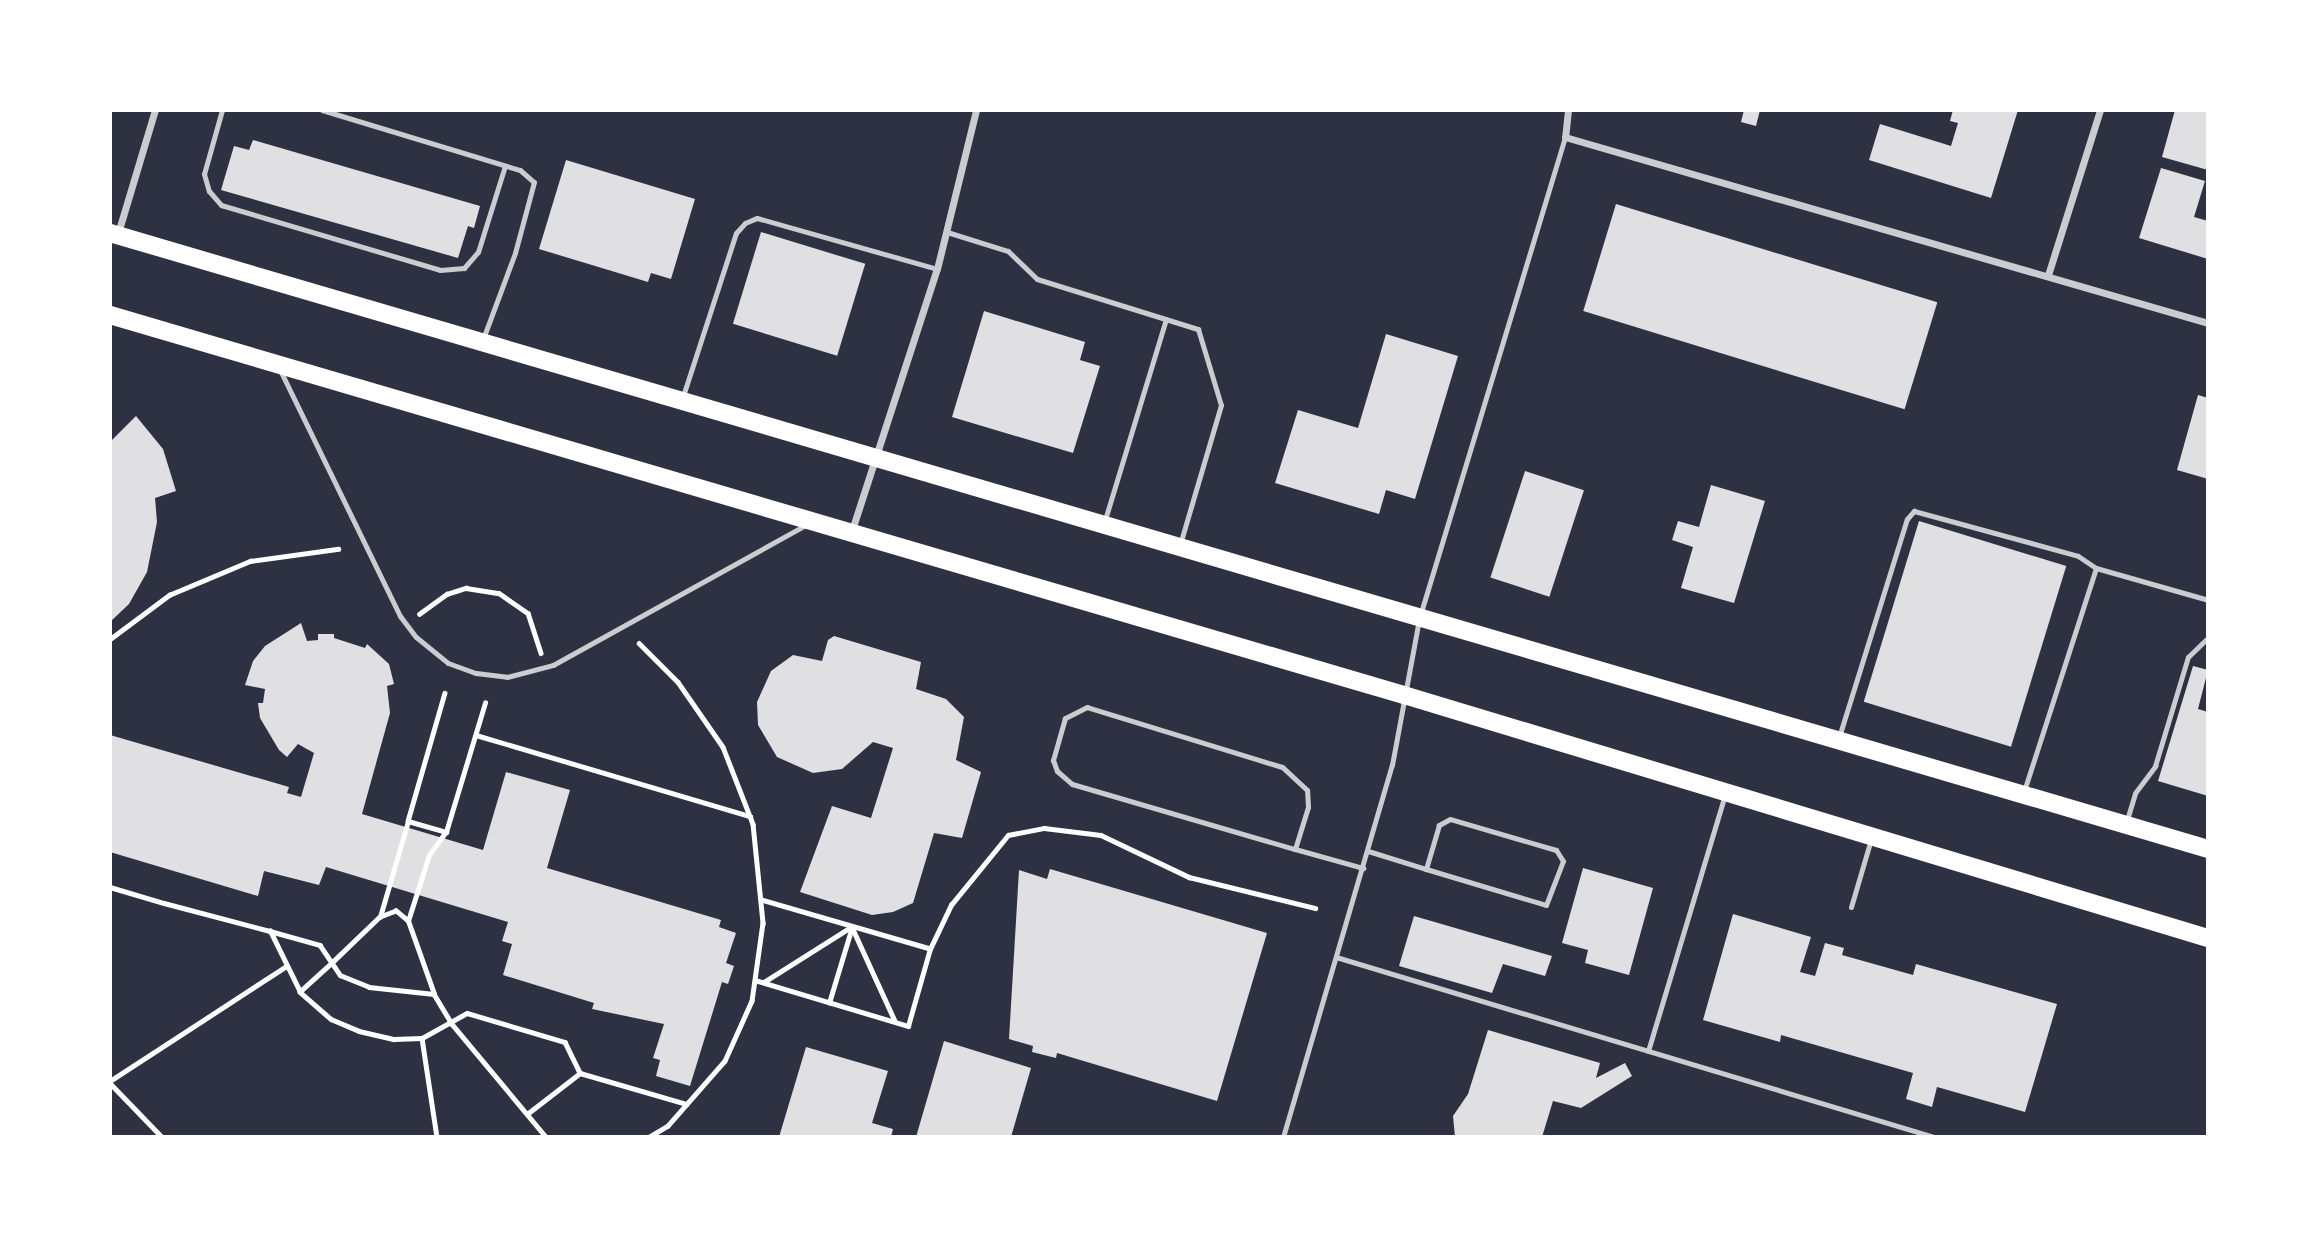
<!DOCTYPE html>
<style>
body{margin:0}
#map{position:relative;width:2318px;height:1247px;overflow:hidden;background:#2d3142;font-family:Jost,sans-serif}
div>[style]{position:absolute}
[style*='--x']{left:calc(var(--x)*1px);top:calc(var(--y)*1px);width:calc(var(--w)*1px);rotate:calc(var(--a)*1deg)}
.building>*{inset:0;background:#e0e0e3;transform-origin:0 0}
.path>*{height:4.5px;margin:-2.25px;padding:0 2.25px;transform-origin:2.25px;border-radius:2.25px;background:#fff}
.service>*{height:5px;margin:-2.5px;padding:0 2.5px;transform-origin:2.5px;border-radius:2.5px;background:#caccd0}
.minor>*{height:7px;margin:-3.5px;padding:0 3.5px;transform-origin:3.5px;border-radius:3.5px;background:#caccd0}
.primary>*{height:18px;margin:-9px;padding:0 9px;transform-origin:9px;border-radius:9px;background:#fff}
span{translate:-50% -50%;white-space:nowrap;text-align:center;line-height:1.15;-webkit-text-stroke:6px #fff;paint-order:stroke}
.frame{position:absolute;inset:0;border:112px solid #fff;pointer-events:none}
</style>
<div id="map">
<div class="building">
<i style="clip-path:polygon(1744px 110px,1760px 110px,1756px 126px,1741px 122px)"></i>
<i style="clip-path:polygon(1953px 110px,2018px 110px,1991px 198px,1869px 160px,1880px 124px,1951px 146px,1958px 123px,1950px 121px)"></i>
<i style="clip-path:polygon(2175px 110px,2208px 110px,2208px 170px,2162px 157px)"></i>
<i style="clip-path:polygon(253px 140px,480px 206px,474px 228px,468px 226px,458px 258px,221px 190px,234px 146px,249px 150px)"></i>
<i style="clip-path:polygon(566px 160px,695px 199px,671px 279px,651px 273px,648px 282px,539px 249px)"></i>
<i style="clip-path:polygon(2161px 168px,2205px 181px,2194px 217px,2208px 221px,2208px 259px,2139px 238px)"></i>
<i style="left:1616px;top:204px;width:336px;height:112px;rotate:17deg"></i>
<i style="left:761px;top:232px;width:109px;height:96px;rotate:17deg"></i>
<i style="clip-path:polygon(984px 311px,1085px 342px,1080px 360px,1100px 366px,1073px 453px,952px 417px)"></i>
<i style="clip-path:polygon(1386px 334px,1458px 356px,1415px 499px,1386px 490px,1379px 514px,1275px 483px,1298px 410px,1358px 428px)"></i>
<i style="clip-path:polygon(2198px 395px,2208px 398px,2208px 479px,2177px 470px)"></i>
<i style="clip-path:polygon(136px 416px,163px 449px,176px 491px,155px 498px,157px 522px,147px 572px,129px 604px,110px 622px,110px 442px)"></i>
<i style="left:1525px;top:471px;width:62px;height:112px;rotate:18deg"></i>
<i style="clip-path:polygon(1711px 485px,1765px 501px,1734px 603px,1681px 588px,1693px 547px,1672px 540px,1678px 521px,1699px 527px)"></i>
<i style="left:1919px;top:521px;width:154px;height:189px;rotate:17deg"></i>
<i style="clip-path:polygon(301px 623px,307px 641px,318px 640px,318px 634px,334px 634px,334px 638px,365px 648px,367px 644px,389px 664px,394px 684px,387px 686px,390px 713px,362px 814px,483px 850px,506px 772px,570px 790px,547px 868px,721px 920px,719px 927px,736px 933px,726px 963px,734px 966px,728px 984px,722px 982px,690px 1086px,656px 1076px,660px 1060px,653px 1058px,664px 1024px,592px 1009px,594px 1003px,503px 975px,512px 944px,502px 941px,508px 922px,326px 867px,319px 885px,264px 871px,258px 896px,110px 852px,110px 735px,289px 787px,287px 793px,301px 797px,314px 753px,298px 744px,287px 757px,279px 750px,260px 718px,258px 703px,263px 703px,265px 689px,245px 685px,253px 661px,265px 646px)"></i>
<i style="clip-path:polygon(834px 636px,921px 662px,916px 689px,946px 699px,964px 717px,956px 760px,981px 772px,962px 838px,934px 833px,913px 903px,893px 912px,872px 915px,800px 892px,832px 806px,871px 818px,893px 748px,873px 742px,842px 769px,813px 773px,777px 757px,758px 725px,757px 702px,771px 671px,793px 655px,822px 661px,828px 640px)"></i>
<i style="clip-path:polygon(2193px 666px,2208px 670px,2198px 709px,2208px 712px,2208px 796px,2158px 781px)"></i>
<i style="clip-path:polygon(1583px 868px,1653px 888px,1629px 975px,1585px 963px,1588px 950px,1562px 943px)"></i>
<i style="clip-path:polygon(1050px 869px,1267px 933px,1217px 1101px,1057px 1053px,1056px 1058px,1032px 1052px,1033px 1046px,1009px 1039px,1019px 870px,1047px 879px)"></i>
<i style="clip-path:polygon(1733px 914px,1811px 937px,1800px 972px,1815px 976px,1825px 943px,1844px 948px,1842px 955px,1913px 975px,1916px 964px,2057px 1004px,2025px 1112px,1937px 1087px,1932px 1107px,1906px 1099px,1913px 1073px,1781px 1035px,1780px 1042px,1703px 1020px)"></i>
<i style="clip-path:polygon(1414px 916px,1552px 956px,1545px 976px,1503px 964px,1492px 993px,1399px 966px)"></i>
<i style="clip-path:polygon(1488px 1030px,1600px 1063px,1596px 1078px,1625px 1063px,1632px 1076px,1581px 1108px,1553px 1101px,1542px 1137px,1455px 1137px,1453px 1116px,1468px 1094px)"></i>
<i style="clip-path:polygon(944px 1041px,1031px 1068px,1011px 1137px,916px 1137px)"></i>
<i style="clip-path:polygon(806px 1047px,888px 1071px,872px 1123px,893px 1129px,891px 1137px,779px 1137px)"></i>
</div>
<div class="path">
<i style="--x:419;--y:614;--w:34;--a:-36"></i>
<i style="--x:447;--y:594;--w:20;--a:-18"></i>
<i style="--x:466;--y:588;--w:33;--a:9"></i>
<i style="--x:499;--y:593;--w:35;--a:35"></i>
<i style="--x:528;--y:613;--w:42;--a:72"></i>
<i style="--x:110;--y:639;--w:74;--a:-36.7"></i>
<i style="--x:169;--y:595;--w:88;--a:-22.8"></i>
<i style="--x:250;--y:561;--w:89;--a:-7.8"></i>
<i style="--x:639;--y:643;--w:55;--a:45"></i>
<i style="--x:678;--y:682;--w:79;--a:55.3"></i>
<i style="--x:723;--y:747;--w:83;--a:68.7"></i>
<i style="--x:753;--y:824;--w:100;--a:84.2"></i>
<i style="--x:763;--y:923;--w:79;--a:98"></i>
<i style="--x:752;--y:1001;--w:66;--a:114.2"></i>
<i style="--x:725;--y:1061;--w:86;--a:131.2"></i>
<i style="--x:668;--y:1126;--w:21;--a:149"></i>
<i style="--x:445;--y:693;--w:133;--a:106.1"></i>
<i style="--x:408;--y:821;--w:40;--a:16"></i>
<i style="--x:446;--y:832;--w:135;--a:-73.2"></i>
<i style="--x:476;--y:735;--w:286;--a:16.5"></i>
<i style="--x:110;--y:887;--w:56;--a:16.5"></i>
<i style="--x:164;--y:903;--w:110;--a:14.8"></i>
<i style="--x:270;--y:931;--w:52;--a:15.6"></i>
<i style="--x:320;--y:945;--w:36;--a:56"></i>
<i style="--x:340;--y:975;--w:31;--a:22"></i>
<i style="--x:369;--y:987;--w:65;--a:6.1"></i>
<i style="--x:434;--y:994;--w:77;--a:-109.6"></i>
<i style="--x:408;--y:921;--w:16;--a:-140"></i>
<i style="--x:396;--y:911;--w:17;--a:159"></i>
<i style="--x:380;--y:917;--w:66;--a:136.2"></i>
<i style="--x:332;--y:963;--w:43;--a:137.8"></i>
<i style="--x:300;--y:992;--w:68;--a:-116.2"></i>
<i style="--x:380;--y:917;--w:100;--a:-73.7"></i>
<i style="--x:408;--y:921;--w:69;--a:-72.3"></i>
<i style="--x:429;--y:855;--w:29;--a:-54"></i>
<i style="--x:852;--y:927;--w:103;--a:65.4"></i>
<i style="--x:930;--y:949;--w:49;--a:-64.5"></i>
<i style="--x:951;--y:905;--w:90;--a:-50.8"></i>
<i style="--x:1008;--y:835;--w:37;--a:-11"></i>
<i style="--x:1044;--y:828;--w:57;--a:7"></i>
<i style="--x:1101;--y:835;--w:98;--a:25.5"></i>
<i style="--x:1189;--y:877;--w:130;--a:13.8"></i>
<i style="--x:755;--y:980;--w:160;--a:16.7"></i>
<i style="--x:908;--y:1026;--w:80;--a:-74.1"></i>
<i style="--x:930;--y:949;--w:176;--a:-163.8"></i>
<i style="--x:764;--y:982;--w:103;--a:-32.3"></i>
<i style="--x:300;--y:992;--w:41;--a:41.1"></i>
<i style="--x:331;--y:1019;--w:30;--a:23"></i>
<i style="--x:359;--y:1031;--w:36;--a:13"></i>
<i style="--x:394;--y:1039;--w:28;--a:-2"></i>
<i style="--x:422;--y:1038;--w:51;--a:-29.1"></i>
<i style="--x:467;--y:1013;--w:102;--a:16.5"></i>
<i style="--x:565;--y:1042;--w:34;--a:64"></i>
<i style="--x:434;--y:994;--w:35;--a:59"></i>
<i style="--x:452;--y:1024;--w:147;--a:50.2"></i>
<i style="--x:829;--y:1003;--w:79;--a:-73.2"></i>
<i style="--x:422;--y:1038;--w:100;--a:81.4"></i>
<i style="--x:110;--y:1081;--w:209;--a:-33.1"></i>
<i style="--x:110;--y:1083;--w:75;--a:46.1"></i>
<i style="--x:527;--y:1114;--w:67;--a:-37.7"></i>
<i style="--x:580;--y:1073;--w:111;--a:16.2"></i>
</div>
<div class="service">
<i style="--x:222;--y:110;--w:66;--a:105.7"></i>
<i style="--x:204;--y:174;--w:18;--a:74"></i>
<i style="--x:209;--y:191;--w:18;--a:49"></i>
<i style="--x:221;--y:205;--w:228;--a:16.5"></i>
<i style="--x:440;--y:270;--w:24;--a:-5"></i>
<i style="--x:464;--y:268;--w:21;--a:-49"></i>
<i style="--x:478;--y:252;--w:90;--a:-72.6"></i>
<i style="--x:322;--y:110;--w:207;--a:16.9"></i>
<i style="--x:520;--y:170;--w:18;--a:41"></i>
<i style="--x:534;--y:182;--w:73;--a:105"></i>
<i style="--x:515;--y:253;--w:92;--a:110.4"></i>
<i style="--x:947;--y:232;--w:64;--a:17.3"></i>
<i style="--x:1008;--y:251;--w:40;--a:44"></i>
<i style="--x:1037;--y:279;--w:169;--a:17.3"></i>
<i style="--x:1198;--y:329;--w:79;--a:73.2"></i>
<i style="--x:1221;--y:405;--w:145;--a:106.4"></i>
<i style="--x:280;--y:370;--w:274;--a:64"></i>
<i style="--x:400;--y:616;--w:26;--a:53"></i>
<i style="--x:416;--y:637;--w:41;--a:39.1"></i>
<i style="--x:448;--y:663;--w:30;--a:20"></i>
<i style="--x:476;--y:673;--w:31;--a:7"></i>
<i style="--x:507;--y:677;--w:48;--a:-14.6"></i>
<i style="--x:553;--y:665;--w:289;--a:-29"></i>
<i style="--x:683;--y:396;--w:171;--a:-72"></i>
<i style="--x:736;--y:233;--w:13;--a:-48"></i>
<i style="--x:745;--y:223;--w:13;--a:-23"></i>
<i style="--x:757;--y:218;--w:187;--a:15.8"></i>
<i style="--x:1104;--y:523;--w:213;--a:-73.1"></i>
<i style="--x:1839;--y:737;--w:228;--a:-72.7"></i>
<i style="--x:1907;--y:519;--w:11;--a:-49"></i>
<i style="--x:1914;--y:511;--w:170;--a:15.3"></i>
<i style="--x:2078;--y:556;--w:22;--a:34"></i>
<i style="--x:2024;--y:791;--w:234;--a:-72.1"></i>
<i style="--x:2096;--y:568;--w:116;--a:15.9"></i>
<i style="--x:2126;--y:823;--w:31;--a:-73"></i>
<i style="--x:2135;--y:793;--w:34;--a:-53"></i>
<i style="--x:2155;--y:766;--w:114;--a:-73.2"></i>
<i style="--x:2188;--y:657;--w:28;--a:-44"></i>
<i style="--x:1295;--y:849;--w:44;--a:-72.8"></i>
<i style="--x:1308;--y:807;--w:17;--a:-93"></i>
<i style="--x:1307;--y:790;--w:34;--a:-137"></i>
<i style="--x:1282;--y:767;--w:204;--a:-162.9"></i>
<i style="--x:1087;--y:707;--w:25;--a:153"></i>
<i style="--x:1065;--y:718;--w:44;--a:105.9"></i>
<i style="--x:1053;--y:760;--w:12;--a:70"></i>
<i style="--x:1057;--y:771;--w:20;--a:41"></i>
<i style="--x:1072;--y:784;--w:232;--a:16.3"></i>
<i style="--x:1295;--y:849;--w:71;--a:15.6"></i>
<i style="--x:1368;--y:851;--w:61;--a:17.2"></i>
<i style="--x:1426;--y:869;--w:125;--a:16.7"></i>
<i style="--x:1546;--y:905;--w:47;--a:-68.9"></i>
<i style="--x:1563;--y:861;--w:13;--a:-122"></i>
<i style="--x:1556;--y:850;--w:110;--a:-163.7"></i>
<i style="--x:1450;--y:819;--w:13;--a:151"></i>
<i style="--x:1439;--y:825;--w:46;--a:106.5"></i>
<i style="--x:1851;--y:907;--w:71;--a:-73.6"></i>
<i style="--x:1336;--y:957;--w:625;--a:16.75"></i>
<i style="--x:1648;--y:1051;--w:267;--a:-73.3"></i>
<i style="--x:1283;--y:1137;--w:388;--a:-73.7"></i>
<i style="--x:1392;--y:765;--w:148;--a:-79.5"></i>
<i style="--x:1419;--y:619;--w:504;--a:-73.15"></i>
</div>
<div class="minor">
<i style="--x:1568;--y:110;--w:27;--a:96"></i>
<i style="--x:1565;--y:137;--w:669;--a:16.13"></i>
<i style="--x:118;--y:233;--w:128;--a:-73.3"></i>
<i style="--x:2048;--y:275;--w:173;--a:-72.5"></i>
<i style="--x:851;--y:533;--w:278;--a:-72"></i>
<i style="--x:937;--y:269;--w:164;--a:-76.2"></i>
</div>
<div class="primary">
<i style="--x:110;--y:233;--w:2187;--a:16.36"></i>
<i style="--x:110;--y:315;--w:1349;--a:16.37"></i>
<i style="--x:1404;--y:695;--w:840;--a:16.82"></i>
</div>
<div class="frame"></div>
</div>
